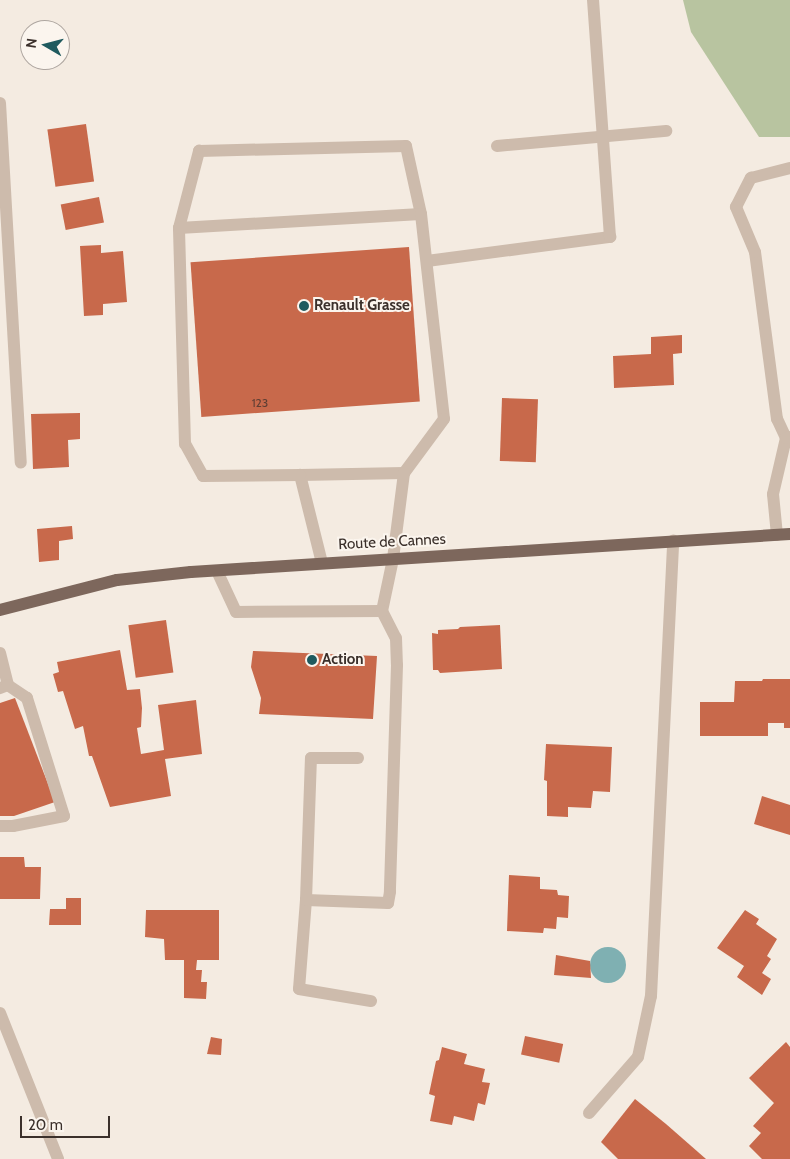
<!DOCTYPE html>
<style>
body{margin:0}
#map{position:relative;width:790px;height:1159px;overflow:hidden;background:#f4ebe1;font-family:Cabin,sans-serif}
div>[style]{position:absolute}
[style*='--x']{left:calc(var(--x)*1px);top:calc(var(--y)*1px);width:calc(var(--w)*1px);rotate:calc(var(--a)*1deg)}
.green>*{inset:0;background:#b8c4a0}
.water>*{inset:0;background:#7fb0b2}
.round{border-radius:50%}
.building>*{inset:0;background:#c8694b;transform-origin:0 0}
.service>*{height:12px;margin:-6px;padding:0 6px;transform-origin:6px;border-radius:6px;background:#cdbbac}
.minor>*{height:12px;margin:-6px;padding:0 6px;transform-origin:6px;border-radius:6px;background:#cdbbac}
.primary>*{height:12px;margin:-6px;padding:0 6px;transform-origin:6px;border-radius:6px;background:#7d675c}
.dots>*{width:14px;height:14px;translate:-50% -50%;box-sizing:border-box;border:2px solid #fbf5ee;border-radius:50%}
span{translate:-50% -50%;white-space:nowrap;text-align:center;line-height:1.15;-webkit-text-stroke:4px #fbf5ee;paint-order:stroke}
.number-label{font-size:12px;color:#5e3e33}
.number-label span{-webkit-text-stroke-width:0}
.poi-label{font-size:15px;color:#3b302b;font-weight:700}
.left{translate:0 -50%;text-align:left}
.street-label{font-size:15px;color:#3b302b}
.north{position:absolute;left:20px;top:20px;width:50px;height:50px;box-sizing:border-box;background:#fbf5ee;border:1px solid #aea6a0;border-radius:50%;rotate:278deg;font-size:14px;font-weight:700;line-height:20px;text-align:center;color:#3b302b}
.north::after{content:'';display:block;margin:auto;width:18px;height:22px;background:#1f5a5e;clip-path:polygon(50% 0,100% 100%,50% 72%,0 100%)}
.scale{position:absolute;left:20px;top:1116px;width:90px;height:22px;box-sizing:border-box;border:2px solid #3b302b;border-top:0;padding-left:6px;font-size:15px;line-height:18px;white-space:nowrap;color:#3b302b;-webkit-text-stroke:4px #fbf5ee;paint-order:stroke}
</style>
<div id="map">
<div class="green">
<i style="clip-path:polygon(683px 0,790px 0,790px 137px,759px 137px,691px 32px)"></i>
</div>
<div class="water">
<i class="round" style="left:590px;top:947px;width:36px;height:36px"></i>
</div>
<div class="building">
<i style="left:86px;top:124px;width:58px;height:39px;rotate:82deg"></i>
<i style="left:99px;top:197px;width:26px;height:39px;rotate:79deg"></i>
<i style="clip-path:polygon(101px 245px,101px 253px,123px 251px,127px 302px,103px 304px,103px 315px,84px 316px,80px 246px)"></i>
<i style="left:409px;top:247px;width:155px;height:219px;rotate:86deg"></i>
<i style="clip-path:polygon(682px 335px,682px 353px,673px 354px,674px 385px,614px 388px,613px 356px,651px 354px,651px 337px)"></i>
<i style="left:502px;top:398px;width:36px;height:63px;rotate:2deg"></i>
<i style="clip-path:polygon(80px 413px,80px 439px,68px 440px,69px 467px,33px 469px,31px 414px)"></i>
<i style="clip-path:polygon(72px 526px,73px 539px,59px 541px,59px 560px,39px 562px,37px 529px)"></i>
<i style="left:166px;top:620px;width:53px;height:38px;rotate:82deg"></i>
<i style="clip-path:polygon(500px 625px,502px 669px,440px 673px,438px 670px,433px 670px,432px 633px,438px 634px,438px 630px,458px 629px,460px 627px)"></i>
<i style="clip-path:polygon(120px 650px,127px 690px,140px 689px,142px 708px,141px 727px,137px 728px,141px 754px,164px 750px,158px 705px,196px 700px,202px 754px,165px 759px,171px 796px,110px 807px,92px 756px,89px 756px,83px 726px,75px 729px,63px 691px,58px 692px,53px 674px,59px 672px,57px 662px)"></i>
<i style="clip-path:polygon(253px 651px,377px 656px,373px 719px,259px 714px,261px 698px,251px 667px)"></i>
<i style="clip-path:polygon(763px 679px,790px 679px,790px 728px,784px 728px,784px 723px,768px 723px,768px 736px,700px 736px,700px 702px,734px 702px,735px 681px,762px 681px)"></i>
<i style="clip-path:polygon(15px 698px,55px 802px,14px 816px,0 816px,0 703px)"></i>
<i style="clip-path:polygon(546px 744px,612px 747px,610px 792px,593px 791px,591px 808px,568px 807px,568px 817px,547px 816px,547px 781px,544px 780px)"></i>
<i style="clip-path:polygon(762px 796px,790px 805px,790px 835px,754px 824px)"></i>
<i style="clip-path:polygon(0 857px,24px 857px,25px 867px,41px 867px,40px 899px,0 899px)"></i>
<i style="clip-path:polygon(509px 875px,540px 877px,540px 889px,557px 890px,558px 895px,569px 896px,568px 918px,557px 917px,556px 929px,544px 928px,543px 933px,507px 931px)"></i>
<i style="clip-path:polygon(66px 898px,81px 898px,81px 925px,49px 925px,50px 909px,66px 909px)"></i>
<i style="clip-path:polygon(146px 910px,219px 910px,219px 960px,197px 960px,196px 970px,202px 970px,201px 982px,207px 982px,206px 999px,184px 998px,184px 960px,165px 960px,164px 939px,145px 937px)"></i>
<i style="clip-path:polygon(745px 910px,759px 919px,756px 924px,777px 939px,767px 956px,771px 959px,762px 973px,771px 979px,762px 995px,737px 977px,744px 966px,717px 948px)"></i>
<i style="clip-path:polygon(556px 955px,590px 961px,591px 978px,554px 975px)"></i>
<i style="left:525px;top:1036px;width:39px;height:19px;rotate:12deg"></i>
<i style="clip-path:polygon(211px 1037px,222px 1039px,221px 1055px,207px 1054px)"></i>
<i style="clip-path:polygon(786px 1042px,790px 1047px,790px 1159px,762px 1159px,749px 1146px,761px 1133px,753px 1126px,774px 1103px,749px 1078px)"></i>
<i style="clip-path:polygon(442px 1047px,467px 1054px,464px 1064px,485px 1069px,482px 1082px,490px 1083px,485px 1105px,478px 1103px,474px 1121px,454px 1116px,452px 1125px,430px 1121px,435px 1096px,429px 1094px,436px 1061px,439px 1060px)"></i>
<i style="clip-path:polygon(635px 1099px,666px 1124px,706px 1159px,618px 1159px,601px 1142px)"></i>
</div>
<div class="service">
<i style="--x:497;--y:146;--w:170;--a:-5.1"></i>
<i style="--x:179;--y:228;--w:80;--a:-75.4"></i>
<i style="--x:199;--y:151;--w:207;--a:-1.4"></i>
<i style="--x:406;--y:146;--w:70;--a:77.6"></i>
<i style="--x:427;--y:261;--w:185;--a:-7.5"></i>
<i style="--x:610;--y:237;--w:238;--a:-94.1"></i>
<i style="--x:786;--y:438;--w:21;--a:-115"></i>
<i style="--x:777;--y:419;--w:168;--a:-97.5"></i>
<i style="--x:755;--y:252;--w:49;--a:-112.9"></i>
<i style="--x:736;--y:207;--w:33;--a:-63"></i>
<i style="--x:751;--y:178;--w:40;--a:-14.4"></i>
<i style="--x:300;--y:475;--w:104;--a:-1.1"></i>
<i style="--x:777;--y:535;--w:41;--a:-95.6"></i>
<i style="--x:773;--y:494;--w:57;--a:-76.9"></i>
<i style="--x:786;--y:438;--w:4;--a:-14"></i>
<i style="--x:322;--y:563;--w:91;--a:-104"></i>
<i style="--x:300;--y:475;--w:97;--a:179.4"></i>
<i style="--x:203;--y:476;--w:37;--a:-119"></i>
<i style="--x:185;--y:444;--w:216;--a:-91.6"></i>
<i style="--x:179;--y:228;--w:242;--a:-3.3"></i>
<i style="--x:421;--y:214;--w:206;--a:83.6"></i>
<i style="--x:444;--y:419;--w:67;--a:126.5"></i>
<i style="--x:404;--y:473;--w:87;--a:97.3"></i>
<i style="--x:393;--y:559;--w:53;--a:101.9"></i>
<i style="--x:382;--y:611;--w:30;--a:63"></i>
<i style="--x:396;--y:638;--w:27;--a:88"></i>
<i style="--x:397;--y:665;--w:227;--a:91.8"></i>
<i style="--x:390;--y:892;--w:11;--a:100"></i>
<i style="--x:388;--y:903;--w:82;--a:-177.9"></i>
<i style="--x:306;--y:900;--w:89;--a:94.5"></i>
<i style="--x:299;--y:989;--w:73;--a:9.5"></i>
<i style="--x:217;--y:571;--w:45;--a:65.1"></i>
<i style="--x:236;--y:612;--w:146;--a:-0.4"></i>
<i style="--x:0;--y:653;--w:33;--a:76"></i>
<i style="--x:8;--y:685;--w:9;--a:159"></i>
<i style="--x:0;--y:826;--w:13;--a:0"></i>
<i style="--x:13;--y:826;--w:52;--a:-11.1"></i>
<i style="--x:64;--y:816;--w:124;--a:-107.4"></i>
<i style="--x:27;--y:698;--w:23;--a:-146"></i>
<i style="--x:306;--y:900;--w:142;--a:-88"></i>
<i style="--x:311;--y:758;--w:47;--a:0"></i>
<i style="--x:589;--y:1113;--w:74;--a:-48.8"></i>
<i style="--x:638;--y:1057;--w:62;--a:-78"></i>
<i style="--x:651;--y:996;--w:456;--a:-87.2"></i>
</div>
<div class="minor">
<i style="--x:0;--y:103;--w:360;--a:86.7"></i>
<i style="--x:0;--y:1013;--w:157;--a:68.3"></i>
</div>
<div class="primary">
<i style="--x:0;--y:610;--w:121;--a:-14.4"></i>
<i style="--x:117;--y:580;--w:74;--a:-6.2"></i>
<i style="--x:191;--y:572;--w:600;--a:-3.63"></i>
</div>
<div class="dots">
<i style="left:304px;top:306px;background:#1f5a5e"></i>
<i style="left:312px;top:660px;background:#1f5a5e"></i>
</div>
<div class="number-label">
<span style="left:260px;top:403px">123</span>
</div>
<div class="poi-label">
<span class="left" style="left:314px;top:306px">Renault Grasse</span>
<span class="left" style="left:322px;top:660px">Action</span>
</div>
<div class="street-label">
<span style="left:392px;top:542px;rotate:-3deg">Route de Cannes</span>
</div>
<div class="north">N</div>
<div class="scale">20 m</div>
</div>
